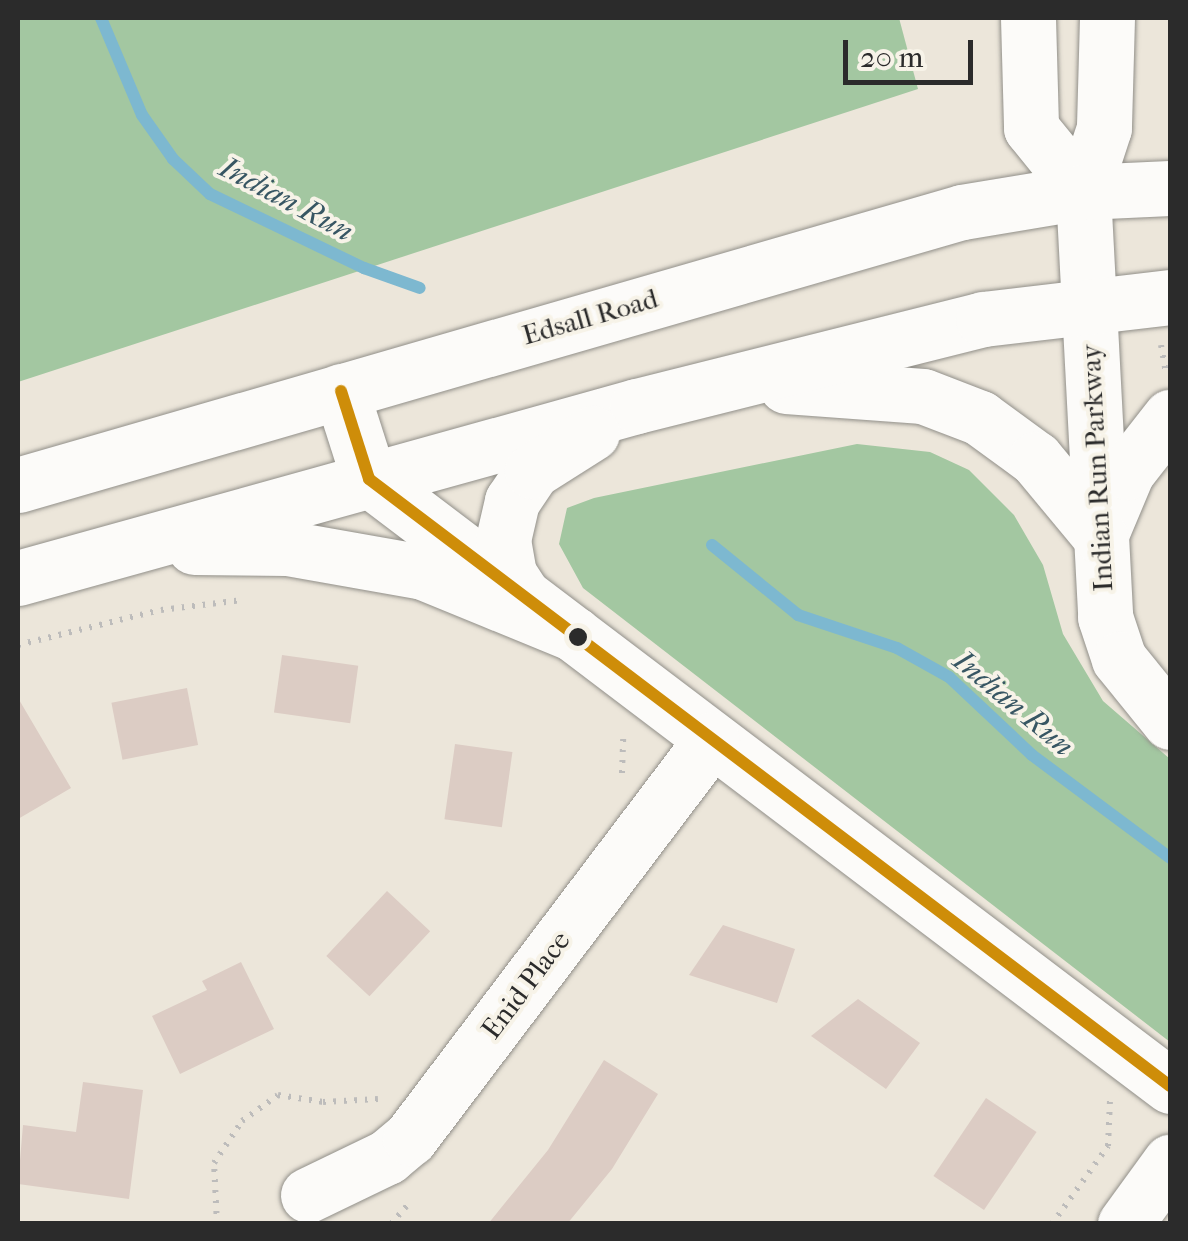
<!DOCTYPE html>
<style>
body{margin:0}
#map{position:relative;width:1188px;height:1241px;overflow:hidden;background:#ece6da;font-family:"IM FELL French Canon",serif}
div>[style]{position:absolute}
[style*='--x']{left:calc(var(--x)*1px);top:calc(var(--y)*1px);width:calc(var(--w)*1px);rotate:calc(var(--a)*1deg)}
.forest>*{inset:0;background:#a3c7a1}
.stream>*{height:12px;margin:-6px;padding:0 6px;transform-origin:6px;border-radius:6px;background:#7db8d0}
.building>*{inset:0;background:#dcccc4;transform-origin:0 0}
.path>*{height:6px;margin-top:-3px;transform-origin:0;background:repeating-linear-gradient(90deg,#bdbcbb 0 2.5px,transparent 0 10.5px)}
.roads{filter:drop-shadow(0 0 2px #918f89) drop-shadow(0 0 2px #918f89)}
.minor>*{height:55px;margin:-27.5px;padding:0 27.5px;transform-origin:27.5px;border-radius:27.5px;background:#fcfbf9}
.major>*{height:55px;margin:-27.5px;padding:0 27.5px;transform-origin:27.5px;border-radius:27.5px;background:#fcfbf9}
.bus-1>*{height:12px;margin:-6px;padding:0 6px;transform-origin:6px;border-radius:6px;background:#ce8d09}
.dots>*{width:28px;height:28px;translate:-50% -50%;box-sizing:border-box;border:5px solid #f7f3e8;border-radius:50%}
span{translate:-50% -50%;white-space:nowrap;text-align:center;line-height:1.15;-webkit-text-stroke:8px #f7f3e8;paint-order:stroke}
.street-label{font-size:28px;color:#2b2b2b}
.water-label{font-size:30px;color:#375663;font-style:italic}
.frame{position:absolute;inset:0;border:20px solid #2b2b2b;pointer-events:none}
.scale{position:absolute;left:843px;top:40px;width:130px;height:45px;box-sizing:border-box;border:5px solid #2b2b2b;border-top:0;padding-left:12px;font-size:30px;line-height:35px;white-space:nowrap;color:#2b2b2b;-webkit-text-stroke:8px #f7f3e8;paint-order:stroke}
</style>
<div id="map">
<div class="forest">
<i style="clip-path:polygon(18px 18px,899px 18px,918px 89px,18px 382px)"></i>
<i style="clip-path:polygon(857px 444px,930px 452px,969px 470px,1014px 515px,1043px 565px,1063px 634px,1103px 701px,1170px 759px,1170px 1042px,583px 588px,559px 544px,567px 508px,594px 498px)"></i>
</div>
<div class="stream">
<i style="--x:101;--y:18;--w:105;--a:67.1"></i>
<i style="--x:142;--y:115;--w:54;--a:54.8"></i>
<i style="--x:173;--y:159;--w:51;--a:43.4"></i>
<i style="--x:210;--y:194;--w:171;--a:25.7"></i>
<i style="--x:364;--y:268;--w:59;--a:19.7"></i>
<i style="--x:712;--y:545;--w:111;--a:39.1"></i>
<i style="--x:798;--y:615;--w:104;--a:18.4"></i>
<i style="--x:897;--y:648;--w:60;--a:29.1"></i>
<i style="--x:949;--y:677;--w:114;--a:43.2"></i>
<i style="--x:1032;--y:755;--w:172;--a:36.7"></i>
</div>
<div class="building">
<i style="left:282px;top:655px;width:77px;height:58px;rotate:8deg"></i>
<i style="left:187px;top:688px;width:58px;height:77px;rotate:79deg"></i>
<i style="clip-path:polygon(18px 698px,71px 788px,18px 819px)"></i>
<i style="left:455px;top:744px;width:58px;height:76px;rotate:8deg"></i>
<i style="left:387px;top:891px;width:59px;height:89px;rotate:43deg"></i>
<i style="clip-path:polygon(723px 925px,795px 949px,777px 1003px,689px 975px)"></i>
<i style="clip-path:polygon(241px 962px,274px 1029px,180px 1074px,152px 1016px,207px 990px,202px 981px)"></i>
<i style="clip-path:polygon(858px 999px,920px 1043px,886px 1089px,811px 1036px)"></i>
<i style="clip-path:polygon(604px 1060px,658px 1094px,612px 1169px,567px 1224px,488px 1224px,548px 1150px)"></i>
<i style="clip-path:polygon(83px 1082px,143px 1090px,129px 1199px,18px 1184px,23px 1125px,76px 1132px)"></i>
<i style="left:986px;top:1098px;width:61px;height:94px;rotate:34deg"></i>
</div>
<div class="path">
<i style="--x:1161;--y:345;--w:27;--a:80"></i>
<i style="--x:18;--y:645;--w:147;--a:-13.8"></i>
<i style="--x:161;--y:610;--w:82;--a:-7"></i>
<i style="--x:622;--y:773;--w:36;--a:-88"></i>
<i style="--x:217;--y:1224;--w:61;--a:-92.8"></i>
<i style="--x:214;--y:1163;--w:50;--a:-56.3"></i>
<i style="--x:242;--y:1121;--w:44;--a:-35.8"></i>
<i style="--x:278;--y:1095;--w:46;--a:8.8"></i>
<i style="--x:323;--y:1102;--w:55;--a:-3.1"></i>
<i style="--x:391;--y:1224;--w:29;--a:-49"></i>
<i style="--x:1052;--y:1224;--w:96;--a:-54.3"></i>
<i style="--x:1108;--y:1146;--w:46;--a:-87.5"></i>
</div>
<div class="roads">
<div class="minor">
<i style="--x:1028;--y:18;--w:110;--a:88.4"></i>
<i style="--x:1031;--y:128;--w:82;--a:50.9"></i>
<i style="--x:1107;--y:18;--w:110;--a:91.6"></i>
<i style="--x:1104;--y:128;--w:67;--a:108.2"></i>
<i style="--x:1083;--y:192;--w:426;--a:87"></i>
<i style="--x:1105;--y:617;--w:44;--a:71.6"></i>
<i style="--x:1119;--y:659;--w:81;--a:51"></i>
<i style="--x:341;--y:391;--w:92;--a:72.3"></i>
<i style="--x:369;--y:479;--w:1005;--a:37.15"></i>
<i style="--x:1103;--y:529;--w:62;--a:-67.2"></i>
<i style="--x:1127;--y:472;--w:70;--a:-52"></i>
<i style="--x:308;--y:1195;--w:88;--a:-25.7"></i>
<i style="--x:387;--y:1157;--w:30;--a:-40"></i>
<i style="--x:410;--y:1138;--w:500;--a:-52.88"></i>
<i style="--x:1125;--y:1224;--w:77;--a:-54"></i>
</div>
<div class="major">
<i style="--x:786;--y:386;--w:137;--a:4.2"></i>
<i style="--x:923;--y:396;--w:61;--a:21.1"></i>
<i style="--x:980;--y:418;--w:69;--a:36.2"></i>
<i style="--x:1036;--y:459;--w:100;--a:50.3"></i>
<i style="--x:18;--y:485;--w:983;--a:-16.13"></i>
<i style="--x:962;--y:212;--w:123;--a:-9.4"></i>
<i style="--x:1083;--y:192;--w:87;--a:-2.6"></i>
<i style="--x:194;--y:547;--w:93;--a:0.6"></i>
<i style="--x:287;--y:548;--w:138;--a:10"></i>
<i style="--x:423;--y:572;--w:163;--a:22.3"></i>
<i style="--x:18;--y:578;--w:642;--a:-15.53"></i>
<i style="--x:637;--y:406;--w:357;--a:-14.1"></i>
<i style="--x:983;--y:319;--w:188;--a:-6.7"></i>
<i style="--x:522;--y:594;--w:24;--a:-123"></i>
<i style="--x:509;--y:574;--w:35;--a:-100"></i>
<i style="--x:503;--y:540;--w:40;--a:-77"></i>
<i style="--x:512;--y:501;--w:36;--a:-56"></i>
<i style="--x:532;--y:471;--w:71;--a:-32.3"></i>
</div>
</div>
<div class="bus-1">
<i style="--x:341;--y:391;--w:92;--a:72.3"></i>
<i style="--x:369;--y:479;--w:1005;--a:37.15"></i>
</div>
<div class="dots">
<i style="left:578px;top:637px;background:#2b2b2b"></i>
</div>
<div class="street-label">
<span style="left:590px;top:317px;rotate:-16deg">Edsall Road</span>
<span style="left:1097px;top:468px;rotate:-93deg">Indian Run Parkway</span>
<span style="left:526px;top:985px;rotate:-53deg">Enid Place</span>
</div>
<div class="water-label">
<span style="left:286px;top:200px;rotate:28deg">Indian Run</span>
<span style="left:1013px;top:704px;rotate:40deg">Indian Run</span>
</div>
<div class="frame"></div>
<div class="scale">20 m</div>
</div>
